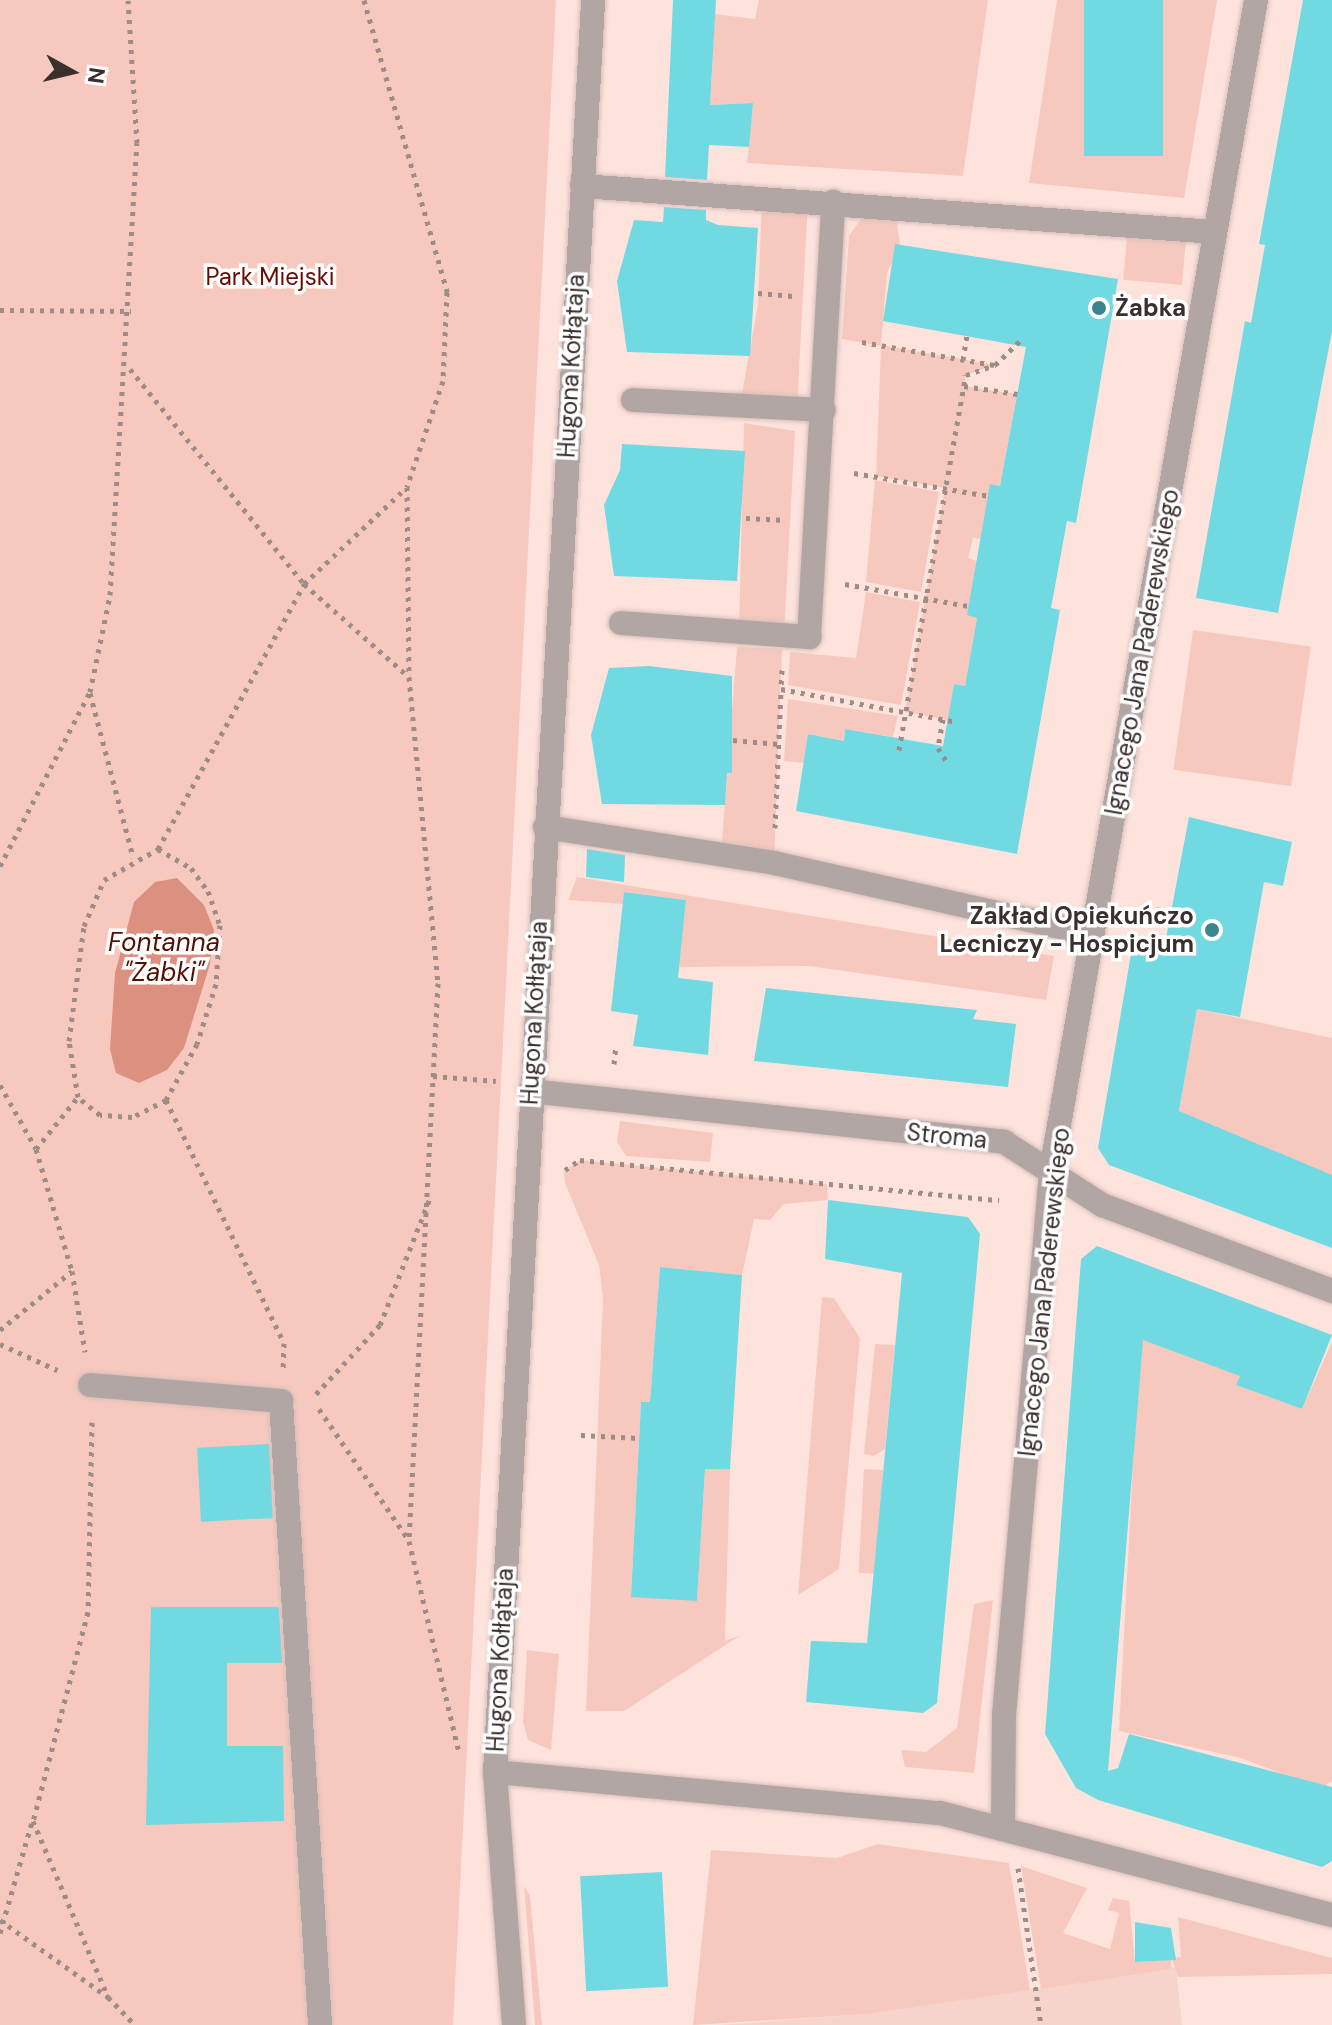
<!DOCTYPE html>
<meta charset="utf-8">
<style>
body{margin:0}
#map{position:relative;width:1332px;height:2025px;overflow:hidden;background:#fee3dd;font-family:"DM Sans",sans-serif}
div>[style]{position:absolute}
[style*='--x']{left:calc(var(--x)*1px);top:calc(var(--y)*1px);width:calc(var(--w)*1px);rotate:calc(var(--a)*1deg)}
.built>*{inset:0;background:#f6d4cc}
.green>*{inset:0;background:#f7c9be;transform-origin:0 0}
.water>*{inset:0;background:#dc907f}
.building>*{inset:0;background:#71d9e2;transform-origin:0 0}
.path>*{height:5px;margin-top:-2.5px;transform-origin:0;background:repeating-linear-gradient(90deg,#9e8c87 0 4px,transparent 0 10px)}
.roads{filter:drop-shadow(0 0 2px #d7bfba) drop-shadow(0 0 2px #d7bfba)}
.lane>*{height:24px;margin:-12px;padding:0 12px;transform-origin:12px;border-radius:12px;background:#b1a6a3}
.street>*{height:24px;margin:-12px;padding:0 12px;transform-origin:12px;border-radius:12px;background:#b1a6a3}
.dots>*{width:22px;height:22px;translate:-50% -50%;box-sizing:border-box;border:4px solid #fff;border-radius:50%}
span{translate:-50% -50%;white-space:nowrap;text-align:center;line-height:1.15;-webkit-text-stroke:7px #fff;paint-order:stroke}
.park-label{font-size:24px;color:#670a00}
.poi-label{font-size:24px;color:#392f2d;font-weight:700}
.left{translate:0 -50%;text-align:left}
.right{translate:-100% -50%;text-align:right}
.street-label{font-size:24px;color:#392f2d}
.water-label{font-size:26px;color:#530f03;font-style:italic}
.north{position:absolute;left:32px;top:32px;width:80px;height:80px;-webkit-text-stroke:6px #fff;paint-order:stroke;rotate:98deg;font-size:22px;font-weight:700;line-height:32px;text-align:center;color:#392f2d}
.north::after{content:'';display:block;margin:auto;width:28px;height:36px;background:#392f2d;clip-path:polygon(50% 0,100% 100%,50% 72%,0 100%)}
</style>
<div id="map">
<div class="built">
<i style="clip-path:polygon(1176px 1967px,1182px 2025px,718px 2025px,868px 2014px)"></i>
</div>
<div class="green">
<i style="clip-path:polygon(0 0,556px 0,453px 2025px,0 2025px)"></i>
<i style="clip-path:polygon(759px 0,988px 0,963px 176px,747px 163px,753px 103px,710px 105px,715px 14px,755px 19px)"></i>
<i style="clip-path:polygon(1057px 0,1217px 0,1184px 198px,1029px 183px)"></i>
<i style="clip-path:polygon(762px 198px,808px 200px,797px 409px,740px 405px,758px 305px)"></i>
<i style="clip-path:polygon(895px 207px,900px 245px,887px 273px,881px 345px,995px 365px,966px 375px,964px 386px,1017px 394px,1000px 486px,991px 485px,983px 539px,973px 538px,968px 558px,979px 562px,977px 618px,965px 686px,954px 684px,949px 714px,958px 722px,905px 712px,945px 488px,876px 476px,881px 346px,842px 339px,849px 236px,863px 216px)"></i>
<i style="left:1128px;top:225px;width:59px;height:55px;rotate:5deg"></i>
<i style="clip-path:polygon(744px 423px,795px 431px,784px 634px,739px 631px)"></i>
<i style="clip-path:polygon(875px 480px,939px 492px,921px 592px,866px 582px)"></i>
<i style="clip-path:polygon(866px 592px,920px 602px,901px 705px,788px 685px,790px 652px,856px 658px)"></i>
<i style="left:1193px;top:630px;width:119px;height:141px;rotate:8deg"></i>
<i style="clip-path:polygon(737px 647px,782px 649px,774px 863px,721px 854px)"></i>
<i style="clip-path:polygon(788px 699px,898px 716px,893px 737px,845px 729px,844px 741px,809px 734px,804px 763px,784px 761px)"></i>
<i style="clip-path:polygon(577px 877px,1054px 956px,1046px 1000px,809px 966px,679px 967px,686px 900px,625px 892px,623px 904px,568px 900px)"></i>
<i style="clip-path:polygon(1197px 1009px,1332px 1038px,1332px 1175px,1178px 1117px)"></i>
<i style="clip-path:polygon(620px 1121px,713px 1133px,710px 1162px,626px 1156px,617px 1142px)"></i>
<i style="clip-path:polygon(580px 1160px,827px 1184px,828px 1200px,784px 1204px,770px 1220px,754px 1219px,742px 1275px,660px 1267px,650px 1402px,641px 1402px,631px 1596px,697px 1600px,705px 1469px,730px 1469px,725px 1641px,741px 1635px,624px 1711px,586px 1711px,603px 1298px,599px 1265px,565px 1183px,564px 1171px)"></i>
<i style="clip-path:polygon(822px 1297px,834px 1298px,860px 1338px,839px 1569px,798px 1595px)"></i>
<i style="clip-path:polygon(1140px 1330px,1240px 1376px,1236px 1385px,1302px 1409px,1332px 1342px,1332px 1781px,1321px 1789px,1241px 1758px,1119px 1731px)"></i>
<i style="clip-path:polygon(875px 1344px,895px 1345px,885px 1449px,874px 1456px,864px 1454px)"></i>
<i style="left:864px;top:1469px;width:19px;height:104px;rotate:3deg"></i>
<i style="clip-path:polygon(993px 1600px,974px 1773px,905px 1767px,901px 1750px,926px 1752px,957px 1728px,974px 1604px)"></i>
<i style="clip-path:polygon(527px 1650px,559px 1654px,551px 1750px,528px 1740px,523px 1722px)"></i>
<i style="clip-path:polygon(878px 1844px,1009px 1863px,1030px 1990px,868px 2014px,693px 2025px,711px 1850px,837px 1858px)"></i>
<i style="clip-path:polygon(1021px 1866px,1087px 1888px,1063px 1933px,1110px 1949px,1119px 1913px,1108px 1910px,1113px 1898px,1129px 1901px,1135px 1962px,1171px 1960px,1171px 1969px,1041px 1989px)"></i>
<i style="clip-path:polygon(524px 1886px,530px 1896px,542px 2025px,535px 2025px)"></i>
<i style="clip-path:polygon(1178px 1917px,1332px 1958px,1332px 1974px,1178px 1977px,1172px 1958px,1181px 1957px)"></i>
</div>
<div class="water">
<i style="clip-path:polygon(177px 878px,204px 905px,214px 930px,210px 964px,184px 1048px,167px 1070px,139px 1083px,116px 1073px,110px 1049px,115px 973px,134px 902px,155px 882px)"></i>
</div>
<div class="building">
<i style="clip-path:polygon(673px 0,716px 0,710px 105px,753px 103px,749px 147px,709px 145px,707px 180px,665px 177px)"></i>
<i style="left:1084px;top:0;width:79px;height:156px"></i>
<i style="clip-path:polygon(1303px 0,1332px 0,1332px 331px,1278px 613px,1196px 598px,1245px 321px,1251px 323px,1265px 245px,1259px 244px)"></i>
<i style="clip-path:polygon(664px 207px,706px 210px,706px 220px,718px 225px,758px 228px,750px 356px,627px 352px,617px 281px,634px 220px,663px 222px)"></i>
<i style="clip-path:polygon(895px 244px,1118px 279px,1076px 523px,1067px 521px,1051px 608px,1060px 610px,1017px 854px,796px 811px,808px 734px,844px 741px,845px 729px,943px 746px,954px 684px,965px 686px,977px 618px,967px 615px,990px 484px,1000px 486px,1026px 347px,883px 321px)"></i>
<i style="clip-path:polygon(622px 444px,745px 451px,737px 581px,614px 576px,604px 505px,620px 470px)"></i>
<i style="clip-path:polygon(649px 666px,732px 676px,732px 773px,727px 773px,725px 805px,602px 804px,591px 735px,609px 668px)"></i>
<i style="clip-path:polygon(1189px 817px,1292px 842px,1283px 886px,1264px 882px,1240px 1017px,1197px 1009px,1179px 1111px,1332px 1175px,1332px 1248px,1109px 1165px,1098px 1148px,1132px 948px,1163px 954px)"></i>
<i style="clip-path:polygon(587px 849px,625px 855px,624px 882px,586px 877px)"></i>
<i style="clip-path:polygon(624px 892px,686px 900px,678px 978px,713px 982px,708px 1055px,633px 1046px,638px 1015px,611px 1011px)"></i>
<i style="clip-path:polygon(766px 988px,977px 1010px,973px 1019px,1016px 1024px,1008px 1087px,754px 1061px)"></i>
<i style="clip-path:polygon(828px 1200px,968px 1217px,980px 1234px,937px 1703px,923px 1713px,806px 1702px,811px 1641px,867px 1643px,902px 1273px,825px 1259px)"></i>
<i style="clip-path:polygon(1097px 1246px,1332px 1335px,1302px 1409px,1236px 1385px,1240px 1376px,1143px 1340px,1108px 1771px,1118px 1768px,1129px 1734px,1332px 1787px,1332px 1861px,1322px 1867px,1098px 1800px,1076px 1788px,1045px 1734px,1081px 1259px)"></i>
<i style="clip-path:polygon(660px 1267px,742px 1275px,730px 1469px,705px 1469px,697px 1601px,631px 1597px,641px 1402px,650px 1402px)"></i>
<i style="left:269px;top:1444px;width:74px;height:72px;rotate:87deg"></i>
<i style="clip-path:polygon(151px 1607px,279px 1607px,282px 1663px,227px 1663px,227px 1746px,283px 1746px,284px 1821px,146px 1825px)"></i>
<i style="left:662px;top:1872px;width:115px;height:82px;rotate:87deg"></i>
<i style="clip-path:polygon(1135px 1922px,1171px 1928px,1176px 1960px,1135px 1962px)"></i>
</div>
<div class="path">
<i style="--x:364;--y:0;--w:304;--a:74.1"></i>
<i style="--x:447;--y:292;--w:89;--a:92.6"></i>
<i style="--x:443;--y:381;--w:112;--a:108.8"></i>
<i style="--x:407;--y:487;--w:190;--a:89.4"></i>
<i style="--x:409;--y:677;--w:307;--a:84.6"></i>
<i style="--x:438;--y:983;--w:559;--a:92.98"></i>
<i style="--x:409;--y:1541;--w:214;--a:76.7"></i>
<i style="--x:758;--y:293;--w:35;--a:5"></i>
<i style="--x:0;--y:310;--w:131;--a:0.4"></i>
<i style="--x:862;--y:342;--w:134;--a:9.9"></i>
<i style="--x:963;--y:360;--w:24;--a:-81"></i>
<i style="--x:130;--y:369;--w:277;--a:51"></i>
<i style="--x:304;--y:584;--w:140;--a:41.5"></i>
<i style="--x:964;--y:386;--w:54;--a:8.6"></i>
<i style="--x:854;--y:473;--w:137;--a:9.7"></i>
<i style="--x:746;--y:518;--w:35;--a:3"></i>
<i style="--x:845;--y:584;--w:126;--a:10.1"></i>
<i style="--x:782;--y:670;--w:19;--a:93"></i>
<i style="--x:781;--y:689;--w:180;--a:10.6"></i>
<i style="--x:90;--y:693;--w:170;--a:75.3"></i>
<i style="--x:943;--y:719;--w:29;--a:100"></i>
<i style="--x:938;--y:748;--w:17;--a:57"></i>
<i style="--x:733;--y:740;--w:46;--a:5"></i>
<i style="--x:899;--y:750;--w:381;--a:-79.9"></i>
<i style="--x:966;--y:375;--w:31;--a:-19"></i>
<i style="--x:995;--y:365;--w:36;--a:-44"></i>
<i style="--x:775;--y:828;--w:139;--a:-87.5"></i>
<i style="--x:158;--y:849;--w:38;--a:30"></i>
<i style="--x:191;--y:868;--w:29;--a:54"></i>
<i style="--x:208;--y:891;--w:36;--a:71"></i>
<i style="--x:220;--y:925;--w:59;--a:93.9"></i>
<i style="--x:216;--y:984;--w:63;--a:107.6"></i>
<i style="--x:197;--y:1044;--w:64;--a:119"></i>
<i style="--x:166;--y:1100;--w:38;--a:153"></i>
<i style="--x:132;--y:1117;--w:32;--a:-176"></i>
<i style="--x:100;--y:1115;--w:28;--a:-141"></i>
<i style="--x:78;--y:1097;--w:57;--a:-99.1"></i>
<i style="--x:69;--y:1041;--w:116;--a:-82.6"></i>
<i style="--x:84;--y:926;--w:50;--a:-66.5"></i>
<i style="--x:104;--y:880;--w:62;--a:-29.9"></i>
<i style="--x:158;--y:849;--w:303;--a:-61.1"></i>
<i style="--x:304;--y:584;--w:140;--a:-43.3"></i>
<i style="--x:0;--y:866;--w:196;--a:-62.7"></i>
<i style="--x:90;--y:692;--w:99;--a:-78.3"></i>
<i style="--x:110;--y:595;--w:453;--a:-86.6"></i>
<i style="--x:137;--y:143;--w:143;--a:-93.6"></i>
<i style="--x:1157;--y:909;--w:15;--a:11"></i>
<i style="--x:614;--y:1064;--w:19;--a:-84"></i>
<i style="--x:433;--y:1076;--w:63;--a:4.5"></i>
<i style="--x:0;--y:1085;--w:73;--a:60.6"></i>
<i style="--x:36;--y:1149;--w:127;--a:73.6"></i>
<i style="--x:72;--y:1271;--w:82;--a:80.9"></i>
<i style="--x:166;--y:1100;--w:270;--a:64.1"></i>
<i style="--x:284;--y:1343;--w:25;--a:92"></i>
<i style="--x:36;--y:1149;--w:67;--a:-51.1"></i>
<i style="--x:565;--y:1170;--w:18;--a:-34"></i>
<i style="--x:580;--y:1160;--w:421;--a:5.5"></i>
<i style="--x:0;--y:1330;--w:93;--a:-39.3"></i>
<i style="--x:0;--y:1344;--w:63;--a:24.5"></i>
<i style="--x:316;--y:1394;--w:94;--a:-47.2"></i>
<i style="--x:380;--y:1325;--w:136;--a:-68.5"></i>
<i style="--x:319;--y:1409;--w:158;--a:55.6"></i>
<i style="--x:92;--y:1422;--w:190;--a:91.2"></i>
<i style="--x:88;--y:1612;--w:216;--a:104.7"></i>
<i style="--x:33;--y:1821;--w:191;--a:66.9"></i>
<i style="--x:581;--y:1435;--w:58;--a:3"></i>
<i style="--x:1018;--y:1868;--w:159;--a:81.7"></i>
<i style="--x:0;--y:1920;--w:133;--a:35.5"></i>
<i style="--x:108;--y:1997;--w:39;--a:46"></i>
<i style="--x:0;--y:1933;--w:116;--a:-73.9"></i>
</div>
<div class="roads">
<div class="lane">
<i style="--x:90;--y:1385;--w:192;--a:4.8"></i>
<i style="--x:281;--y:1401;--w:625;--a:86.42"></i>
</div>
<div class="street">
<i style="--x:582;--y:186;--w:635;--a:4.16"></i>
<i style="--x:633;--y:400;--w:191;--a:3"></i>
<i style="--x:621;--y:623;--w:189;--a:4.3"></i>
<i style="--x:809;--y:637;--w:436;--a:-86.8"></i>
<i style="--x:545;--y:827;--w:232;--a:8.9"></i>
<i style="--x:774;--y:863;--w:326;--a:12.6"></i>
<i style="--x:530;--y:1091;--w:477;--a:6.1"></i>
<i style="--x:1004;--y:1142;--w:117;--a:32.7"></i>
<i style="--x:1102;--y:1205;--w:246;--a:20.5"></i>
<i style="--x:495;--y:1772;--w:447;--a:5.3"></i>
<i style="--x:940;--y:1813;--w:405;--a:14.6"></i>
<i style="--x:1003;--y:1828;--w:113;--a:-89.5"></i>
<i style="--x:1004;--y:1715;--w:546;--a:-85.06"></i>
<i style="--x:1051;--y:1171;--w:1189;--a:-80.07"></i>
<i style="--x:514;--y:2025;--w:254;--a:-94.3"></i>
<i style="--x:495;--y:1772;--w:1775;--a:-86.83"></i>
</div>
</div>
<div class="dots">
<i style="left:1099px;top:308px;background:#3d858c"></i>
<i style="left:1212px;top:930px;background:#3d858c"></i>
</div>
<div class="park-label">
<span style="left:270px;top:277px">Park Miejski</span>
</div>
<div class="poi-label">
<span class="left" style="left:1115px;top:308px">Żabka</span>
<span class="right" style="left:1194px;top:930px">Zakład Opiekuńczo<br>Lecniczy - Hospicjum</span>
</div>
<div class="street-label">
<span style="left:571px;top:366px;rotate:-87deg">Hugona Kołłątaja</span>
<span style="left:1142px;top:652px;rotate:-80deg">Ignacego Jana Paderewskiego</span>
<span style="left:534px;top:1013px;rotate:-87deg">Hugona Kołłątaja</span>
<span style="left:947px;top:1136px;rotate:6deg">Stroma</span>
<span style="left:1044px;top:1292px;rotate:-84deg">Ignacego Jana Paderewskiego</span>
<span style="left:500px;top:1660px;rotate:-87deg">Hugona Kołłątaja</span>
</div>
<div class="water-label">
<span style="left:164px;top:958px">Fontanna<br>"Żabki"</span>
</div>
<div class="north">N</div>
</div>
